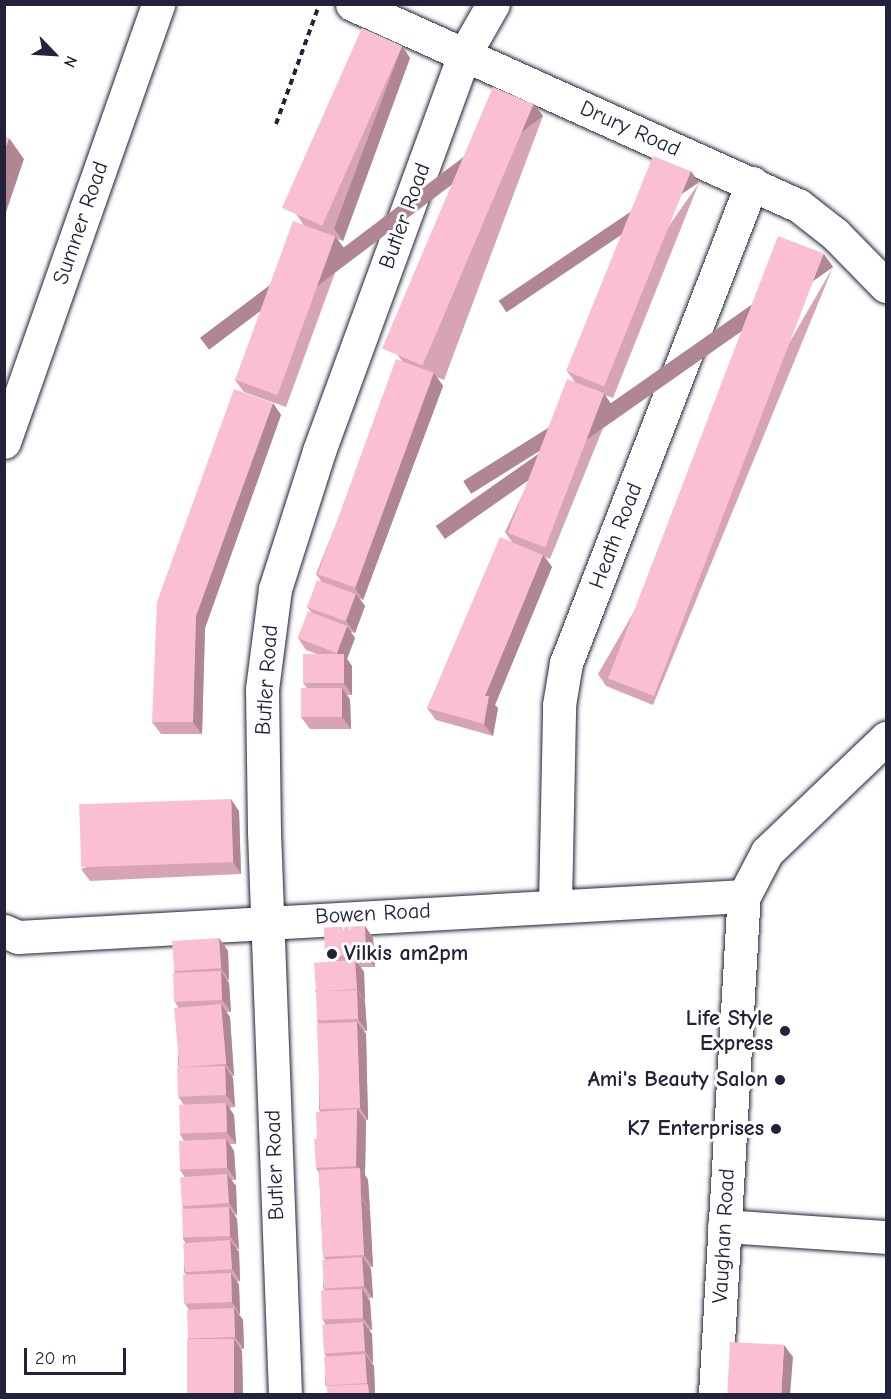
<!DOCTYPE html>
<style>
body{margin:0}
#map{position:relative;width:891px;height:1399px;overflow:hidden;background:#fff;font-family:"Comic Neue",sans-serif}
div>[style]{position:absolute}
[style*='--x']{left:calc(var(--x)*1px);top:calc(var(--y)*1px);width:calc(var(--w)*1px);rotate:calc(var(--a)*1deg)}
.path>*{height:4px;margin-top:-2px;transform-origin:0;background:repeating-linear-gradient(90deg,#22223b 0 6px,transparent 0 10.5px)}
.roads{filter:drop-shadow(0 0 2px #22223b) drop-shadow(0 0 2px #22223b)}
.street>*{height:33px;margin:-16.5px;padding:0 16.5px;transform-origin:16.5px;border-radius:16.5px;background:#fff}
.secondary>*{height:33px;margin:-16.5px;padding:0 16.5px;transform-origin:16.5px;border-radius:16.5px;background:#fff}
.wall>*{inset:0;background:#d7a4b4}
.shaded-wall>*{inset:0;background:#af8692;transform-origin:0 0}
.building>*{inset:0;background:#fabfd1;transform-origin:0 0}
.dots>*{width:16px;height:16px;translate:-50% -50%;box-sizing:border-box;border:3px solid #fff;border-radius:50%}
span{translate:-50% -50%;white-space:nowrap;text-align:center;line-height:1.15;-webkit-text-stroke:6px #fff;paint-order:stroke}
.street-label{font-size:22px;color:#22223b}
.poi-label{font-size:22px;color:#22223b;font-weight:700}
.left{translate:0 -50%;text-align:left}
.right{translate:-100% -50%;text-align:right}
.frame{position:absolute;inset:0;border:6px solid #22223b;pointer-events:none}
.north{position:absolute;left:24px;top:24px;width:60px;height:60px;-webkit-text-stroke:4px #fff;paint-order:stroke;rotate:115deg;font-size:16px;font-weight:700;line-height:24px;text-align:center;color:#22223b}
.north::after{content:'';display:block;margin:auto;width:21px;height:27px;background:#22223b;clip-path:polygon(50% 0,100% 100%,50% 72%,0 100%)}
.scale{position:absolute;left:24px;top:1348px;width:102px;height:27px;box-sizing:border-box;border:3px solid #22223b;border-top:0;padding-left:8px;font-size:18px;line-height:21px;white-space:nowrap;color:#22223b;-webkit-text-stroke:4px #fff;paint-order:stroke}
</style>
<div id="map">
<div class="path">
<i style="--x:276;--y:124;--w:123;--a:-70.1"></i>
</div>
<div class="roads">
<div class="street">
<i style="--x:352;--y:4;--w:489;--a:24.3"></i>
<i style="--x:798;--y:205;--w:47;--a:38.1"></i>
<i style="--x:835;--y:234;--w:73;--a:45.6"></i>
<i style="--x:4;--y:442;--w:464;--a:-70.6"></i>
<i style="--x:555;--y:904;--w:199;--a:-88.8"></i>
<i style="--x:559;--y:705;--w:43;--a:-80.5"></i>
<i style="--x:566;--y:663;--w:515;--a:-68.82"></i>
<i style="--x:4;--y:931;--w:15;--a:23"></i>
<i style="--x:18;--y:937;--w:727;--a:-3.23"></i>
<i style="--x:724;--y:1226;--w:162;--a:3.9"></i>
<i style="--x:285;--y:1394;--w:563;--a:-92.14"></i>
<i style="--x:264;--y:831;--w:142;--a:-90.8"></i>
<i style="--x:262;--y:689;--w:101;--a:-82.6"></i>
<i style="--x:275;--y:589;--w:145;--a:-72.3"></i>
<i style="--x:319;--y:451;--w:424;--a:-69.9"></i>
<i style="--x:465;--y:53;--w:56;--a:-60.3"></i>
</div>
<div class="secondary">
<i style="--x:715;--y:1394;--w:499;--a:-86.7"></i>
<i style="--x:744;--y:896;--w:50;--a:-62.4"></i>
<i style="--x:767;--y:852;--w:165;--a:-43.8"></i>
</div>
</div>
<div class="wall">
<i style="clip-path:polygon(402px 46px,410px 58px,343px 241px,337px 239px,344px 248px,286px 407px,244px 392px,235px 380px,303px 224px,296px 214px)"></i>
<i style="clip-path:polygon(534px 104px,543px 116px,444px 380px,437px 377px,443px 386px,363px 600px,360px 599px,365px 606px,355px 633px,351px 632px,355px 638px,347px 659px,352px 666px,352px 695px,347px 695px,350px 700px,351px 729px,310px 729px,301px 717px,307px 688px,303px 683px,317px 654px,306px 650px,298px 638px,312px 613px,307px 607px,321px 581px,316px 574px,402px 361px,397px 354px)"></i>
<i style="clip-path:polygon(699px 183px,613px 398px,605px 395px,612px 406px,550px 559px,545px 557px,552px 567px,495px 705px,498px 708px,493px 736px,436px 720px,427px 708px,512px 542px,505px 532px,575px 382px,567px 371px)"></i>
<i style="clip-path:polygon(833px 267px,653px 705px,606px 686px,598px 674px)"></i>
<i style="clip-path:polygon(273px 403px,281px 415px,205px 628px,202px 734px,161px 734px,152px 722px)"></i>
<i style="clip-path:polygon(239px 811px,241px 874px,90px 881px,81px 869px)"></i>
<i style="clip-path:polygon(365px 926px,373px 938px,375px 967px,361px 967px,364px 972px,365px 1001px,364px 1001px,365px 1002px,367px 1031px,364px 1031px,366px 1034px,368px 1120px,365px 1120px,366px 1121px,365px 1175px,368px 1180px,373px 1267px,369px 1267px,371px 1269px,373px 1298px,368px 1298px,370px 1301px,372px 1330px,369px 1330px,372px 1334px,373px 1363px,371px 1363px,374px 1366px,375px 1395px,327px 1387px,325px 1385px,326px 1356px,324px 1353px,325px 1324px,323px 1320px,325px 1291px,323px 1288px,325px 1259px,323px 1257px,319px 1173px,316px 1168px,317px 1139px,320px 1111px,319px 1110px,319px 1024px,317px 1021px,317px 993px,315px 991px,329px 961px,326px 957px)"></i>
<i style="clip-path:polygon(219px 938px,228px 951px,229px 980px,227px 980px,229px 983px,231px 1012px,226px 1012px,230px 1017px,234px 1076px,232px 1076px,233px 1078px,235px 1107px,229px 1108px,234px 1115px,236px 1144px,230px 1144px,234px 1151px,236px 1180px,231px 1180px,236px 1186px,237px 1215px,235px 1215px,237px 1219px,239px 1249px,236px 1249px,239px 1252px,240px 1281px,237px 1282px,239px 1285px,240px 1314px,239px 1314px,243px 1320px,244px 1349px,241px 1349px,242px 1351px,243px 1395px,187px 1395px,190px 1341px,188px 1340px,189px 1310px,185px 1304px,186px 1275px,184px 1272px,185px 1242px,183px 1239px,184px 1209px,182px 1206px,184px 1176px,180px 1170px,184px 1141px,180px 1134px,184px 1105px,179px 1098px,180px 1069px,178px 1066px,178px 1007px,175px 1002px,175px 973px,174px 970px)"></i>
</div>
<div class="shaded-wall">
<i style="clip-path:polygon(402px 46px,410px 58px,343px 241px,334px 229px)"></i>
<i style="left:534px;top:104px;width:15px;height:282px;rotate:53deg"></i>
<i style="clip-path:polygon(9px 138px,24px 159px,4px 218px,4px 152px)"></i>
<i style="left:691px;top:171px;width:14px;height:232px;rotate:56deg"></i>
<i style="left:335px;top:236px;width:15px;height:169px;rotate:53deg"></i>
<i style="left:824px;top:254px;width:16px;height:474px;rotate:55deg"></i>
<i style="clip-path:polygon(434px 373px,443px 386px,363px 600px,355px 588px)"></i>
<i style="left:604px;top:393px;width:15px;height:166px;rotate:58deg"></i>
<i style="clip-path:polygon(273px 403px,281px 415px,205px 628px,202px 734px,193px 722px,196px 616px)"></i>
<i style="clip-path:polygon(543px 555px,552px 567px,495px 705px,498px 708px,493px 736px,484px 724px,485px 696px)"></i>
<i style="clip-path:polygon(356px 594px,365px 606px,355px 633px,346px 621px)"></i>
<i style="clip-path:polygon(347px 626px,355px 638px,347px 659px,352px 666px,352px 695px,344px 683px,344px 663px,337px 653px)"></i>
<i style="clip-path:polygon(342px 688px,350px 700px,351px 729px,342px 717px)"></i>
<i style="clip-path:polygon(231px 799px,239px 811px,241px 874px,233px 862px)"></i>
<i style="clip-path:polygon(365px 926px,373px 938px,375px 967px,366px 955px)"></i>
<i style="clip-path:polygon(219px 938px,228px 951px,229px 980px,221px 968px)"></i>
<i style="clip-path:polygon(355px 960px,364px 972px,365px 1001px,357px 989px)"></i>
<i style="clip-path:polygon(221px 971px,229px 983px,231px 1012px,222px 1000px)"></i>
<i style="clip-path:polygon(357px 990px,365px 1002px,367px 1031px,358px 1019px)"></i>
<i style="clip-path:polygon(221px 1004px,230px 1017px,234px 1076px,226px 1064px)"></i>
<i style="clip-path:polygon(357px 1022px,366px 1034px,368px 1120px,360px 1108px)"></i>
<i style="clip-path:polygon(225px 1066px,233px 1078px,235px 1107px,226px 1095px)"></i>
<i style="clip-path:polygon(226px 1103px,234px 1115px,236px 1144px,227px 1132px)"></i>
<i style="clip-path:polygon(357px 1109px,366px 1121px,365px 1175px,368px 1180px,370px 1209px,361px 1197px,360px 1171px,356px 1166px)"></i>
<i style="clip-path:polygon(226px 1139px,234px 1151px,236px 1180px,227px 1168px)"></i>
<i style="clip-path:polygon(227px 1174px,236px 1186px,237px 1215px,229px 1203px)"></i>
<i style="clip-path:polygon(361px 1198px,370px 1210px,373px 1267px,364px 1255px)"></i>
<i style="clip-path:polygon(229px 1207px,237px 1219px,239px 1249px,230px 1236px)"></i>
<i style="clip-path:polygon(230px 1240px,239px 1252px,240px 1281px,232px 1269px)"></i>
<i style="clip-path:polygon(362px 1257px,371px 1269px,373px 1298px,364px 1286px)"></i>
<i style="clip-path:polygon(231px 1273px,239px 1285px,240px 1314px,232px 1302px)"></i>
<i style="clip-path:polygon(362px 1289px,370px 1301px,372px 1330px,363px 1318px)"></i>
<i style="clip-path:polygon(234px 1308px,243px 1320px,244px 1349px,235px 1337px)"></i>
<i style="clip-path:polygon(363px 1322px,372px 1334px,373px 1363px,365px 1351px)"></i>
<i style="clip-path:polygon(234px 1339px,242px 1351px,243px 1395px,234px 1395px)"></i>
<i style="clip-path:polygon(784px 1345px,793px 1357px,790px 1395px,781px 1395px)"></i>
<i style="clip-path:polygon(365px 1354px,374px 1366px,375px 1395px,369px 1395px,368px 1385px,367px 1383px)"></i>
</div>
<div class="building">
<i style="left:362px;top:28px;width:44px;height:197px;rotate:24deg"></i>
<i style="left:493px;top:87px;width:44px;height:284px;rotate:23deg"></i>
<i style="clip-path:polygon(4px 136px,9px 138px,4px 152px)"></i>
<i style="left:653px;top:156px;width:41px;height:232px;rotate:22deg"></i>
<i style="left:293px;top:221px;width:45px;height:169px;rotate:20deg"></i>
<i style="left:778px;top:236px;width:49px;height:474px;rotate:21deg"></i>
<i style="left:396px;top:359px;width:40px;height:229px;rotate:20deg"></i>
<i style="left:567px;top:379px;width:40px;height:165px;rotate:21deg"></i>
<i style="clip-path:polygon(234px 389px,273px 403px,196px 616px,193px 722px,152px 722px,157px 602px)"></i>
<i style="clip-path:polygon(500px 537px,543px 555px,485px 696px,489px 696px,484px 724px,427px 708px)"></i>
<i style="left:317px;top:580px;width:41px;height:29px;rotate:20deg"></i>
<i style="left:308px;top:611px;width:42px;height:29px;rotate:21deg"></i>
<i style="left:303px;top:654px;width:41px;height:29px"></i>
<i style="left:301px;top:688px;width:41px;height:29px"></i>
<i style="left:231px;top:799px;width:63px;height:152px;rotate:88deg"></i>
<i style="left:365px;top:926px;width:29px;height:41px;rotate:88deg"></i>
<i style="left:219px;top:938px;width:30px;height:47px;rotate:86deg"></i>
<i style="left:355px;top:960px;width:29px;height:41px;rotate:86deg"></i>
<i style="left:221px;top:971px;width:29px;height:48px;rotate:88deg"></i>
<i style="left:357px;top:990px;width:29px;height:41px;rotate:88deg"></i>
<i style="left:221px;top:1004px;width:60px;height:47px;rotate:85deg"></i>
<i style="left:357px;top:1022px;width:86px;height:40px;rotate:88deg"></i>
<i style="left:225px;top:1066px;width:29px;height:48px;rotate:88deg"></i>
<i style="left:226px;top:1103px;width:29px;height:47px;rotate:88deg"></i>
<i style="clip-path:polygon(357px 1109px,356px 1166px,316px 1168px,314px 1139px,317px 1139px,316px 1112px)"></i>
<i style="left:226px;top:1139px;width:29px;height:47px;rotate:88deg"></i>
<i style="clip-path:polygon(360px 1168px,361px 1197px,357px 1198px,361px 1198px,364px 1255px,323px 1257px,319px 1170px)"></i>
<i style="left:227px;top:1174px;width:29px;height:47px;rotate:86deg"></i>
<i style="left:229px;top:1207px;width:29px;height:47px;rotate:88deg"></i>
<i style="left:230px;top:1240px;width:29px;height:47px;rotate:86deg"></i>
<i style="left:362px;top:1257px;width:29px;height:40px;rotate:86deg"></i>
<i style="left:231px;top:1273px;width:29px;height:48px;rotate:88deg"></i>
<i style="left:362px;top:1289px;width:29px;height:41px;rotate:88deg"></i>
<i style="left:234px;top:1308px;width:29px;height:47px;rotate:88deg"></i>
<i style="left:363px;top:1322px;width:29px;height:41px;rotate:86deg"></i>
<i style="left:234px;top:1339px;width:56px;height:47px;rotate:90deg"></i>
<i style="left:730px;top:1342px;width:54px;height:53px;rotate:3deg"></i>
<i style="left:365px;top:1354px;width:29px;height:41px;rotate:86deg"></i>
<i style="clip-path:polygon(368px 1384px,369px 1395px,327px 1395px,327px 1386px)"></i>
</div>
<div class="dots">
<i style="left:332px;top:954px;background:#22223b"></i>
<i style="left:785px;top:1031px;background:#22223b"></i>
<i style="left:780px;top:1080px;background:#22223b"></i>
<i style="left:776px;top:1129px;background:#22223b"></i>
</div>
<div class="street-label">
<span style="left:630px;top:129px;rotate:24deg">Drury Road</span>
<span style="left:405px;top:216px;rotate:-70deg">Butler Road</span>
<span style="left:81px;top:223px;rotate:-71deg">Sumner Road</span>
<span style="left:616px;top:536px;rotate:-69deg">Heath Road</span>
<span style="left:267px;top:680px;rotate:-86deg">Butler Road</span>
<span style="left:373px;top:914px;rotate:-3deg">Bowen Road</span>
<span style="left:275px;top:1165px;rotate:-92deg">Butler Road</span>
<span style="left:724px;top:1236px;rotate:-87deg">Vaughan Road</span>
</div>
<div class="poi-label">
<span class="left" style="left:344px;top:954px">Vilkis am2pm</span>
<span class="right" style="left:773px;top:1031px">Life Style<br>Express</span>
<span class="right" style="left:768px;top:1080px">Ami's Beauty Salon</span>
<span class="right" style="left:764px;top:1129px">K7 Enterprises</span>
</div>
<div class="frame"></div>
<div class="north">N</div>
<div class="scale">20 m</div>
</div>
